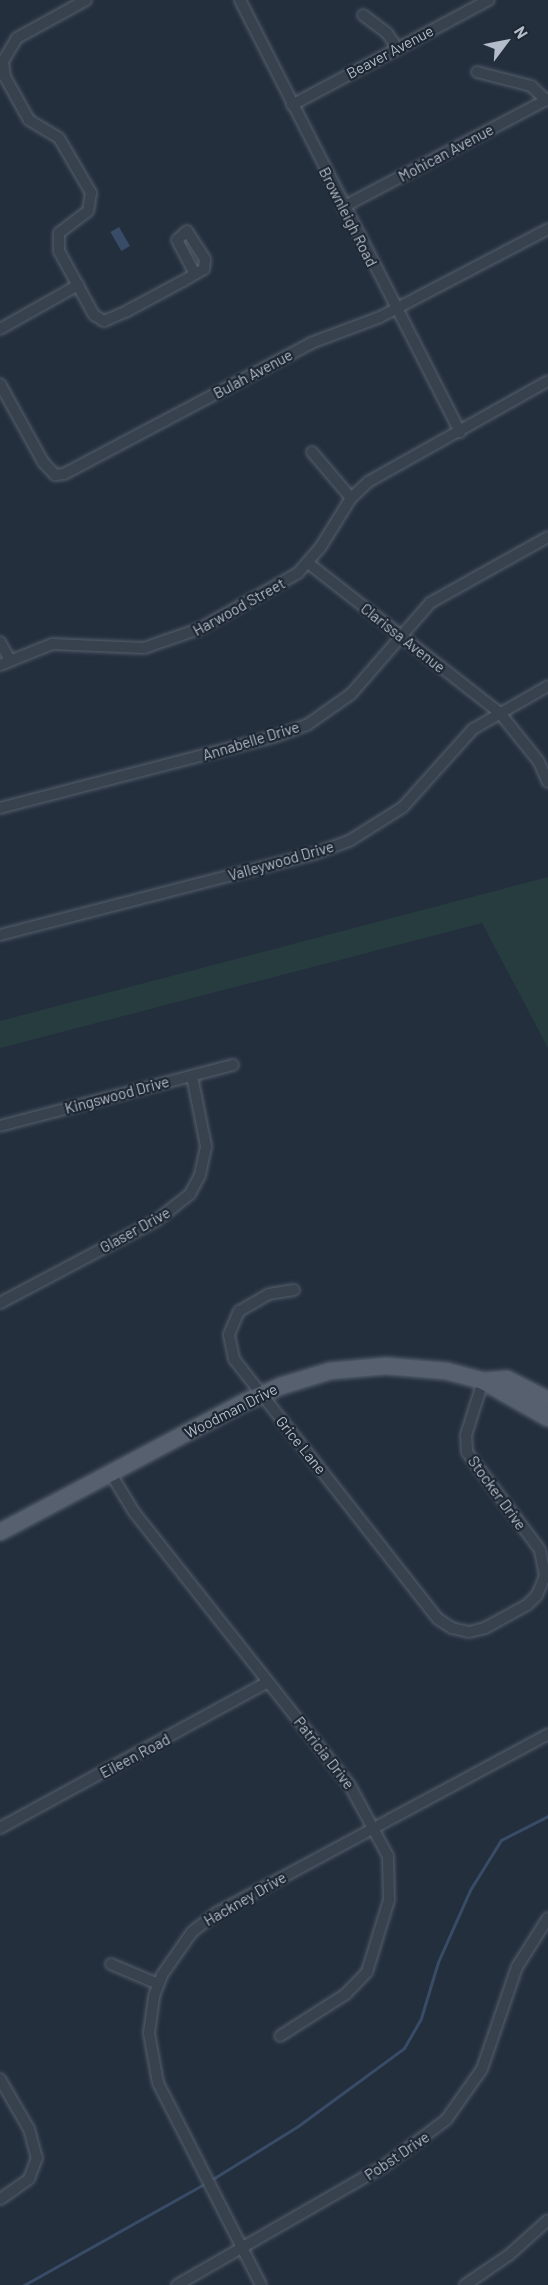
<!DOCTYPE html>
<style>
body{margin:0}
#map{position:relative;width:548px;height:2285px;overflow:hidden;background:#242f3e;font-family:Barlow,sans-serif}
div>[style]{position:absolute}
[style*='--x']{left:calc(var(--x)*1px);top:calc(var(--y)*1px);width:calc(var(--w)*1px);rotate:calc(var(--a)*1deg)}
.green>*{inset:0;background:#263c3f}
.water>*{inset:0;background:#394c67;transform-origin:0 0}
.stream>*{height:3px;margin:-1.5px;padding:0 1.5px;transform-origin:1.5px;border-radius:1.5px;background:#394c67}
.roads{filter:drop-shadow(0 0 2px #565f6c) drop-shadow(0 0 2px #565f6c)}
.minor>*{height:10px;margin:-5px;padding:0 5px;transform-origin:5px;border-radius:5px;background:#38414e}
.primary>*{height:16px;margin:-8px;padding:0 8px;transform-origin:8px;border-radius:8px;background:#56606e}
span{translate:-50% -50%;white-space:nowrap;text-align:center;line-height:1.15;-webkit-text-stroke:4.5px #1d2633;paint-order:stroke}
.street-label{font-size:15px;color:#b4bcc9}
.north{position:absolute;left:476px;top:12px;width:60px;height:60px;-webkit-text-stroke:4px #1d2633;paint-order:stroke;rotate:58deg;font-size:16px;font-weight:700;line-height:24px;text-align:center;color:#b4bcc9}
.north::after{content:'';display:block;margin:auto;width:21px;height:27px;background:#b4bcc9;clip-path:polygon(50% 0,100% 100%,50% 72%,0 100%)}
</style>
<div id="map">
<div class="green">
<i style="clip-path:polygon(548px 877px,548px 1048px,482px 923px,0 1048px,0 1021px)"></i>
</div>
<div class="water">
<i style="left:119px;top:227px;width:22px;height:10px;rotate:60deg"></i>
</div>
<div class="stream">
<i style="--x:211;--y:2180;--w:102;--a:-31.8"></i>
<i style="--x:298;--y:2126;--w:132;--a:-36.3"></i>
<i style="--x:404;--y:2048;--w:34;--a:-60"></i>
<i style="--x:421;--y:2018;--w:59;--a:-73.1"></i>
<i style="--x:438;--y:1962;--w:79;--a:-66"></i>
<i style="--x:470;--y:1890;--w:59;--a:-58.2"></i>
<i style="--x:501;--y:1840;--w:53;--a:-27.1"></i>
<i style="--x:24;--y:2285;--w:209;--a:-29.3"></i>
</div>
<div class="roads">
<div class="minor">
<i style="--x:86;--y:0;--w:79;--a:151.2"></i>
<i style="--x:17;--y:38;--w:27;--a:121"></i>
<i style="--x:3;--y:61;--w:16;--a:83"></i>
<i style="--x:5;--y:77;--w:49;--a:60.8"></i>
<i style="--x:29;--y:120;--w:35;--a:31"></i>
<i style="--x:59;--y:138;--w:64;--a:59.8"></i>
<i style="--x:91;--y:193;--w:18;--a:99"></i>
<i style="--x:88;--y:211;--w:36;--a:143"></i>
<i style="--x:59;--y:233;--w:18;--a:90"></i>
<i style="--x:59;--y:251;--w:73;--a:61.3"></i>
<i style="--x:94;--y:315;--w:12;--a:31"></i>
<i style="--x:104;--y:321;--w:25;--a:-23"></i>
<i style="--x:127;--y:311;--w:64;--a:-28.2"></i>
<i style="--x:183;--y:281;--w:24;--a:-30"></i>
<i style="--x:204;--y:269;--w:10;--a:-84"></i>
<i style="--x:205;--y:259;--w:33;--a:-123"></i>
<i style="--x:187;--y:231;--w:13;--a:138"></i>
<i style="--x:177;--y:240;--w:38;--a:62"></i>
<i style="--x:240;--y:0;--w:485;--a:63"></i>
<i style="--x:363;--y:15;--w:30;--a:37"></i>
<i style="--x:387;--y:33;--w:18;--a:56"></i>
<i style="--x:477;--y:72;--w:56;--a:14.5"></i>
<i style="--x:531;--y:86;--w:21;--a:43"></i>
<i style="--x:292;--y:105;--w:223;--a:-28.1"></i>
<i style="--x:343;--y:207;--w:232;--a:-27.8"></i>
<i style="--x:0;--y:329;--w:90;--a:-29.4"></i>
<i style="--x:0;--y:384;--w:89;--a:61.1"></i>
<i style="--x:43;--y:462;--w:18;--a:47"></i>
<i style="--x:55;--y:475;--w:9;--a:-6"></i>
<i style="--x:64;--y:474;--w:280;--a:-27.9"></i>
<i style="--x:311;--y:343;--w:74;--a:-20.6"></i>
<i style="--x:380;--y:317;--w:190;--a:-27.6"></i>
<i style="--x:312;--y:452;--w:60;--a:49.7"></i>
<i style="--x:308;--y:563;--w:242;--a:38"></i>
<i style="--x:499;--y:712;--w:64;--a:51.3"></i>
<i style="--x:539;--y:762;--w:22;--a:66"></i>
<i style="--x:0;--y:642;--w:21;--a:61"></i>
<i style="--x:0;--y:665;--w:56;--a:-22"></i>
<i style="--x:52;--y:644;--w:92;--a:2.5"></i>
<i style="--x:144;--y:648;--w:58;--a:-19.1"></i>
<i style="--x:199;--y:629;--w:114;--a:-29.5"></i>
<i style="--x:298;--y:573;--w:33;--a:-49"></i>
<i style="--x:320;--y:548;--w:59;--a:-58.2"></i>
<i style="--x:351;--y:498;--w:23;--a:-43"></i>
<i style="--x:368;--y:482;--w:206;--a:-29.3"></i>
<i style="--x:0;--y:808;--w:285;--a:-14.6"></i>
<i style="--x:276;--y:736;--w:33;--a:-20"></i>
<i style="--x:307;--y:725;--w:54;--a:-35.2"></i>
<i style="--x:351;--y:694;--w:121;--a:-49"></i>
<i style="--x:430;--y:603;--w:135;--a:-29.2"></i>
<i style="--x:0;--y:935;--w:326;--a:-14.5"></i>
<i style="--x:316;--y:853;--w:35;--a:-20"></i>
<i style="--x:349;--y:841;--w:64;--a:-32.2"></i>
<i style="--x:403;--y:807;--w:105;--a:-48.1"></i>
<i style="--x:473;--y:729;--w:86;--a:-29.8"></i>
<i style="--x:0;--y:1126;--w:241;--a:-14.7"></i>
<i style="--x:294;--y:1290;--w:25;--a:171"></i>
<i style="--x:269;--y:1294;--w:34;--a:150"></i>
<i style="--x:239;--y:1311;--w:26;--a:113"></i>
<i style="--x:229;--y:1335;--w:25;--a:78"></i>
<i style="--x:234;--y:1359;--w:330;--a:51.9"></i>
<i style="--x:438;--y:1619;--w:17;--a:33"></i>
<i style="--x:452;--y:1628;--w:17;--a:13"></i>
<i style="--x:469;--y:1632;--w:16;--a:-14"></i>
<i style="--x:485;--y:1628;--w:48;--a:-28.7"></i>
<i style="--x:527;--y:1605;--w:14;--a:-45"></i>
<i style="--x:537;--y:1595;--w:21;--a:-67"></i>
<i style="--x:545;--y:1576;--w:26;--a:-101"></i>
<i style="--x:540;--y:1550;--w:122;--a:-126.7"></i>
<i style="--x:467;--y:1452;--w:17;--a:-93"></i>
<i style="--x:466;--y:1435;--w:57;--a:-72.5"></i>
<i style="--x:0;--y:1303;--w:178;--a:-27.9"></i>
<i style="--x:157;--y:1220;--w:42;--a:-38.2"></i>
<i style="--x:190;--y:1194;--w:21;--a:-62"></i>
<i style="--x:200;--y:1175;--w:30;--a:-78"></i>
<i style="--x:206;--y:1146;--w:71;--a:-101.3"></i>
<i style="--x:111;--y:1474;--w:44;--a:58.8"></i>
<i style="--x:134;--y:1512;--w:347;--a:51.7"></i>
<i style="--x:349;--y:1784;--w:82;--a:61.6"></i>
<i style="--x:388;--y:1856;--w:44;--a:88.7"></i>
<i style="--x:389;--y:1900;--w:75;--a:107"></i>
<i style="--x:367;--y:1972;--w:30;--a:134"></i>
<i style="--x:346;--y:1994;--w:78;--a:147.5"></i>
<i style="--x:0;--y:1828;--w:305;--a:-28.6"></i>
<i style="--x:111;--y:1964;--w:51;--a:23.1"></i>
<i style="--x:0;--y:2079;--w:58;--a:59.9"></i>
<i style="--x:29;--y:2129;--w:30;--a:75"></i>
<i style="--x:37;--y:2158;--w:22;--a:111"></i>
<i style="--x:29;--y:2179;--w:35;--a:145"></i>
<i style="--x:177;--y:2285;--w:239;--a:-29.9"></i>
<i style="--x:384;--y:2166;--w:77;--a:-36.6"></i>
<i style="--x:446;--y:2120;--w:62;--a:-54.8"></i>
<i style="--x:482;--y:2069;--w:108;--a:-71.1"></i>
<i style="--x:517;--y:1967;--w:58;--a:-57.7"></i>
<i style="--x:261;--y:2285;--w:227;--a:-117"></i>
<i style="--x:158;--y:2083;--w:51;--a:-100.2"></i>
<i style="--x:149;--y:2033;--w:37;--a:-82"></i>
<i style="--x:154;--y:1996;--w:22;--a:-69"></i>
<i style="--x:162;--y:1975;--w:52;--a:-55.1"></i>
<i style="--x:192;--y:1932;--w:33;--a:-38"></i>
<i style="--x:218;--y:1912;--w:375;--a:-28.3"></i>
<i style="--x:465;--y:2285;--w:53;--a:-34.3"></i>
<i style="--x:509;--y:2255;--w:52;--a:-41.9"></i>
</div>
<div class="primary">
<i style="--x:483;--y:1381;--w:24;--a:-5"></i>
<i style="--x:507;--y:1379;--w:46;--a:27.1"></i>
<i style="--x:0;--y:1532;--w:277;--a:-28"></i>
<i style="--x:245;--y:1402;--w:39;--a:-24"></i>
<i style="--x:281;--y:1386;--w:51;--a:-17"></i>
<i style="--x:330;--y:1371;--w:56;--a:-5.1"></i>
<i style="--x:386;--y:1366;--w:60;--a:4.8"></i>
<i style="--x:446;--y:1371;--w:38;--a:15"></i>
<i style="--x:483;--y:1381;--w:75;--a:29.6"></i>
</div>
</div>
<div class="street-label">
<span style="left:390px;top:52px;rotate:-28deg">Beaver Avenue</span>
<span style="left:446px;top:153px;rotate:-28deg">Mohican Avenue</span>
<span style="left:348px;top:217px;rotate:63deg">Brownleigh Road</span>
<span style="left:253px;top:374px;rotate:-28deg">Bulah Avenue</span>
<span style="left:239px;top:607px;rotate:-29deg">Harwood Street</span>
<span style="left:403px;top:638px;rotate:38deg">Clarissa Avenue</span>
<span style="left:251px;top:741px;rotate:-17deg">Annabelle Drive</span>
<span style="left:281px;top:861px;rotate:-16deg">Valleywood Drive</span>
<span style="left:117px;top:1095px;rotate:-15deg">Kingswood Drive</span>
<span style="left:135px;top:1230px;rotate:-29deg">Glaser Drive</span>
<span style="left:231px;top:1411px;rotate:-27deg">Woodman Drive</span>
<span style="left:301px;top:1445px;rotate:51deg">Grice Lane</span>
<span style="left:497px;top:1493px;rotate:54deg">Stocker Drive</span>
<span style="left:324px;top:1753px;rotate:52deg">Patricia Drive</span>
<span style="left:135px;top:1756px;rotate:-28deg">Eileen Road</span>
<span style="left:245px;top:1899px;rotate:-30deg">Hackney Drive</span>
<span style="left:397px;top:2156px;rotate:-34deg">Pobst Drive</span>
</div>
<div class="north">N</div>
</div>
